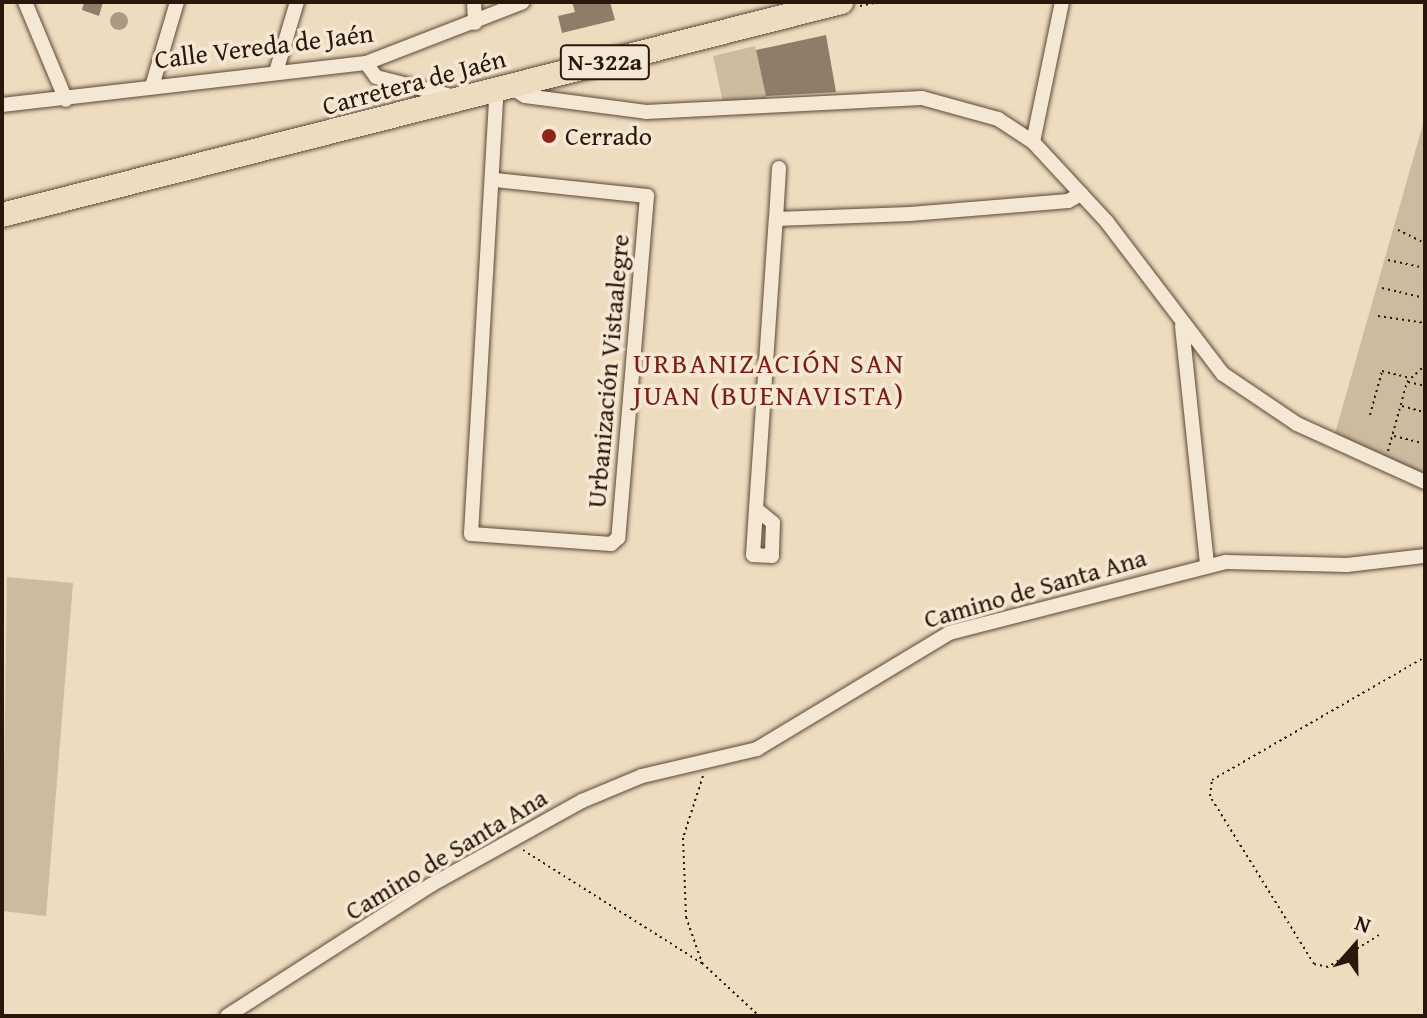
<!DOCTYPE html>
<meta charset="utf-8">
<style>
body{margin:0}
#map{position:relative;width:1427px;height:1018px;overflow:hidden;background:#eedcbf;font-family:"Gentium Book Plus",serif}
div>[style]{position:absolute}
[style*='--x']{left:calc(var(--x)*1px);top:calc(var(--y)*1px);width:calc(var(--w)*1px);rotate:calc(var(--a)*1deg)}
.green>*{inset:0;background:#cdbba0}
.water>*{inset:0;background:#ab9982}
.round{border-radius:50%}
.building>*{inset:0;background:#907d69}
.path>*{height:2px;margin-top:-1px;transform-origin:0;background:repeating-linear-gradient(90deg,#2a170b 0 2px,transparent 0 6px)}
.roads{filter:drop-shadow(0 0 2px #5b4838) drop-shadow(0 0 2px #5b4838)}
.minor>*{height:14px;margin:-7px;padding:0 7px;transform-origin:7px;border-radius:7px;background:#f4e8d5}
.trunk>*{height:24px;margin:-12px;padding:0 12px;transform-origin:12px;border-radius:12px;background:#eedcbf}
.dots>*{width:22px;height:22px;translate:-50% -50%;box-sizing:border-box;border:4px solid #f4e8d5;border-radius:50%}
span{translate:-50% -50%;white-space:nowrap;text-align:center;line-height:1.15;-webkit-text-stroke:7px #f4e8d5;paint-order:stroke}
.shield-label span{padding:2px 6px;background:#f4e8d5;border:2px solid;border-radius:6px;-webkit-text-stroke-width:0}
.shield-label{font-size:24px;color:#2a170b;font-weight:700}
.street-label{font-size:26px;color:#2a170b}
.poi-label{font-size:26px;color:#2a170b}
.left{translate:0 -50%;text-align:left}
.neighbourhood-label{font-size:28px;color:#7a1f14;letter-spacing:2px}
.frame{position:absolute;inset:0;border:4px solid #2a170b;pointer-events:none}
.north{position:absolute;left:1315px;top:906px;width:80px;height:80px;-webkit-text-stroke:6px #f4e8d5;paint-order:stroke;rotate:20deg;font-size:22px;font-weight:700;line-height:32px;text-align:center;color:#2a170b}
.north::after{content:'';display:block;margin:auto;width:28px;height:36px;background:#2a170b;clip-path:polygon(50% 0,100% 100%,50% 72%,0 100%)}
</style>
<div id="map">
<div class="green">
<i style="clip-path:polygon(755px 46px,768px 101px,723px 102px,713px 56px)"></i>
<i style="clip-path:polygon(1425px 117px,1425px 477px,1334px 437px)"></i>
<i style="clip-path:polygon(7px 577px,73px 583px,46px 916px,2px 911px)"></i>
</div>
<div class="water">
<i class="round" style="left:110px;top:12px;width:18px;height:18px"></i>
</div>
<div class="building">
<i style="clip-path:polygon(84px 2px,103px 2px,99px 16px,82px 10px)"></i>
<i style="clip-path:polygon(572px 2px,610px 2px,615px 20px,562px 33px,558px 16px,575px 12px)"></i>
<i style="clip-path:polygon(826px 35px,836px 92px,766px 96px,756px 50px)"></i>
</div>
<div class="path">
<i style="--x:860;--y:6;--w:19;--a:-12"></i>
<i style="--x:1398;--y:230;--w:30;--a:26"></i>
<i style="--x:1388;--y:260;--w:38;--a:12"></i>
<i style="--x:1382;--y:288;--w:44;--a:13.1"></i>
<i style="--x:1378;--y:316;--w:48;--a:8.5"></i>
<i style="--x:1408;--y:382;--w:17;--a:13"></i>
<i style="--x:1402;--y:406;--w:24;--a:15"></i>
<i style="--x:1370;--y:415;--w:46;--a:-74.7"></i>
<i style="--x:1382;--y:371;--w:29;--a:14"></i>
<i style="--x:1394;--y:436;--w:32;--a:14"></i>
<i style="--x:1388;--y:451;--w:72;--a:-74.6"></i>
<i style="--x:1407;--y:382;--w:25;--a:-43"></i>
<i style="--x:703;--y:776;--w:65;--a:107.9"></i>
<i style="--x:683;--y:838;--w:79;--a:87.8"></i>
<i style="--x:686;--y:917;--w:49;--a:70.8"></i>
<i style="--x:702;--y:963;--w:78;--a:42.9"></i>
<i style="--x:523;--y:850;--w:213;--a:32.3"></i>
<i style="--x:1379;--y:935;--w:60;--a:147.9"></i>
<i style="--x:1328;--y:967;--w:14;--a:-168"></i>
<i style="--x:1314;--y:964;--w:198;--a:-121.8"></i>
<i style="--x:1210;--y:796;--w:16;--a:-83"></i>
<i style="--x:1212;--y:780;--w:246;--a:-30"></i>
</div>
<div class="roads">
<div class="minor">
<i style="--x:25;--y:2;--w:106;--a:67.3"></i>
<i style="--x:474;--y:2;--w:21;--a:87"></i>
<i style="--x:1062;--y:2;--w:143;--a:101.7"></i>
<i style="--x:1033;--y:142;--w:109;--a:47.2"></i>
<i style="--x:1107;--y:222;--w:191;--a:52.7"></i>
<i style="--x:1223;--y:374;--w:89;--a:34"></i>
<i style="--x:1297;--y:424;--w:141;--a:24.4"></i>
<i style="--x:366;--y:63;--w:17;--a:54"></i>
<i style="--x:376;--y:77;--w:86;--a:14.2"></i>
<i style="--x:276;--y:72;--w:73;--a:-73.3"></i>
<i style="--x:153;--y:83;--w:84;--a:-73.5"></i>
<i style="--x:509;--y:86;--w:19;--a:32"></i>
<i style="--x:525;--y:96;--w:122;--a:7.5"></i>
<i style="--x:646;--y:112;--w:276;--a:-2.9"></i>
<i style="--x:922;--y:98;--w:79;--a:15.4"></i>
<i style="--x:998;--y:119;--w:42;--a:33.3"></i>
<i style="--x:2;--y:105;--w:366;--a:-6.6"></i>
<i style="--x:366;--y:63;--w:168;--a:-21.2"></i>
<i style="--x:495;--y:180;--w:153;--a:6"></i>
<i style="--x:647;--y:196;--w:343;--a:94.8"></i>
<i style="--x:618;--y:538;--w:9;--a:139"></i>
<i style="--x:611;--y:544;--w:140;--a:-175.9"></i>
<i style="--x:471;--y:534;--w:447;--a:-86.7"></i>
<i style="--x:776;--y:219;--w:134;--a:-2.1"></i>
<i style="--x:910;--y:214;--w:159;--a:-4.7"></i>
<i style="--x:1068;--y:201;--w:15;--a:-28"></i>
<i style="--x:1182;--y:326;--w:240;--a:84"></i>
<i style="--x:756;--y:509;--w:22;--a:39"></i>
<i style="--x:773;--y:523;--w:33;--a:92"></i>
<i style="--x:772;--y:556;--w:19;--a:-177"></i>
<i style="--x:753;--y:555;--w:46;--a:-86.3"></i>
<i style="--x:756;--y:509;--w:291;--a:-86.1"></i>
<i style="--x:776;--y:219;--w:51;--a:-86.6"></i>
<i style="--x:227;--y:1016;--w:242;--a:-32.7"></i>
<i style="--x:431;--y:885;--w:173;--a:-29.1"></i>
<i style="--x:582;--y:801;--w:65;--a:-22.6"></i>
<i style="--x:642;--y:776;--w:118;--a:-13.2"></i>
<i style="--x:757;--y:749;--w:224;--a:-31.1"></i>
<i style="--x:949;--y:633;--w:286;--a:-14.4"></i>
<i style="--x:1226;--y:562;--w:121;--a:1.4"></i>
<i style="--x:1347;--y:565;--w:79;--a:-6.6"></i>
</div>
<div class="trunk">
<i style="--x:2;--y:215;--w:866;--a:-14.24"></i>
</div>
</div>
<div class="dots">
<i style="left:549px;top:136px;background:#8f2418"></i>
</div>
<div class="shield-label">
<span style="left:605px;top:62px">N-322a</span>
</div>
<div class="street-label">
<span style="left:264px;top:46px;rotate:-7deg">Calle Vereda de Jaén</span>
<span style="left:414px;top:82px;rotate:-15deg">Carretera de Jaén</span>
<span style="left:608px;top:371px;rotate:-85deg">Urbanización Vistaalegre</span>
<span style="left:1035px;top:588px;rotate:-16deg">Camino de Santa Ana</span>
<span style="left:446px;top:854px;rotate:-31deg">Camino de Santa Ana</span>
</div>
<div class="poi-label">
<span class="left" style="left:565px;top:136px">Cerrado</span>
</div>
<div class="neighbourhood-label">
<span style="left:769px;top:379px">URBANIZACIÓN SAN<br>JUAN (BUENAVISTA)</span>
</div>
<div class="frame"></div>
<div class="north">N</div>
</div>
